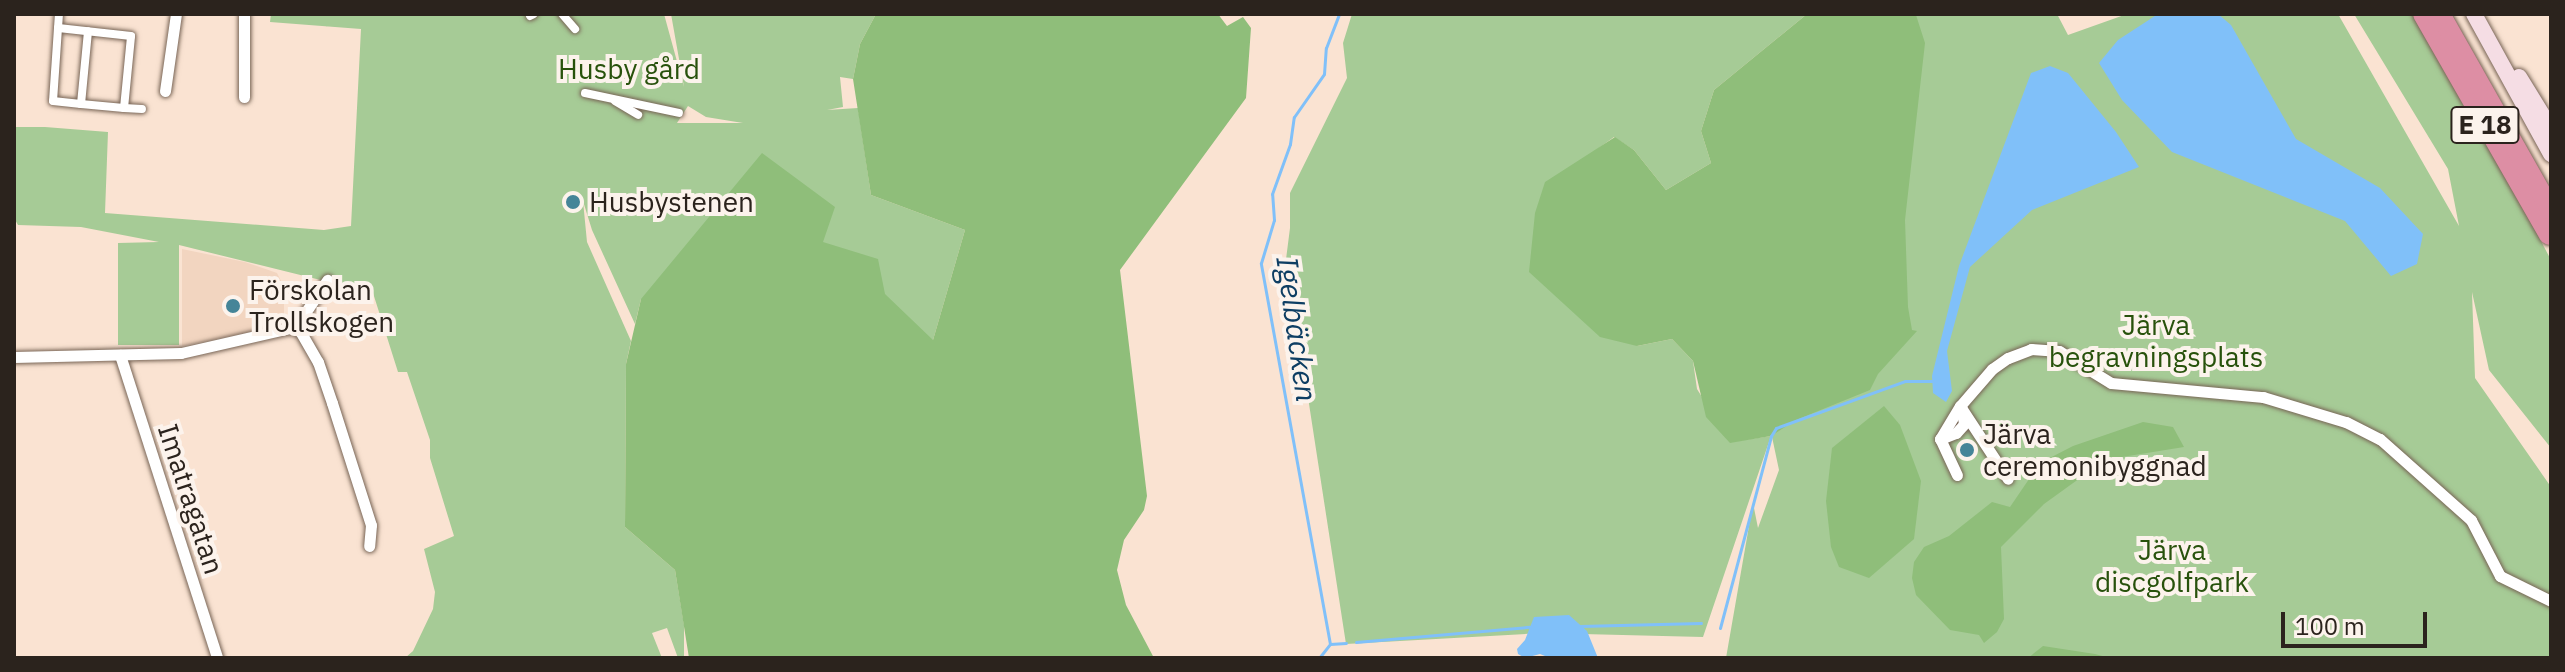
<!DOCTYPE html>
<meta charset="utf-8">
<style>
body{margin:0}
#map{position:relative;width:2565px;height:672px;overflow:hidden;background:#fae3d2;font-family:"IBM Plex Sans",sans-serif}
div>[style]{position:absolute}
[style*='--x']{left:calc(var(--x)*1px);top:calc(var(--y)*1px);width:calc(var(--w)*1px);rotate:calc(var(--a)*1deg)}
.built>*{inset:0;background:#f2d5c0}
.green>*{inset:0;background:#a6cb96}
.forest>*{inset:0;background:#8fbe7a}
.water>*{inset:0;background:#80c0f9}
.stream>*{height:3px;margin:-1.5px;padding:0 1.5px;transform-origin:1.5px;border-radius:1.5px;background:#80c0f9}
.roads{filter:drop-shadow(0 0 2px #786556) drop-shadow(0 0 2px #786556)}
.pedestrian>*{height:8px;margin:-4px;padding:0 4px;transform-origin:4px;border-radius:4px;background:#fff}
.minor>*{height:11px;margin:-5.5px;padding:0 5.5px;transform-origin:5.5px;border-radius:5.5px;background:#fff}
.secondary>*{height:16px;margin:-8px;padding:0 8px;transform-origin:8px;border-radius:8px;background:#f5dde4}
.motorway>*{height:20px;margin:-10px;padding:0 10px;transform-origin:10px;border-radius:10px;background:#dd8ea4}
.dots>*{width:22px;height:22px;translate:-50% -50%;box-sizing:border-box;border:4px solid #fcf3ec;border-radius:50%}
span{translate:-50% -50%;white-space:nowrap;text-align:center;line-height:1.15;-webkit-text-stroke:8px #fcf3ec;paint-order:stroke}
.shield-label span{padding:2px 6px;background:#fcf3ec;border:2px solid;border-radius:6px;-webkit-text-stroke-width:0}
.shield-label{font-size:26px;color:#2b231d;font-weight:700}
.park-label{font-size:28px;color:#28520c}
.poi-label{font-size:28px;color:#2b231d}
.left{translate:0 -50%;text-align:left}
.street-label{font-size:28px;color:#2b231d}
.water-label{font-size:30px;color:#0e3e63;font-style:italic}
.frame{position:absolute;inset:0;border:16px solid #2b231d;pointer-events:none}
.scale{position:absolute;left:2281px;top:612px;width:146px;height:36px;box-sizing:border-box;border:4px solid #2b231d;border-top:0;padding-left:10px;font-size:24px;line-height:28px;white-space:nowrap;color:#2b231d;-webkit-text-stroke:6px #fcf3ec;paint-order:stroke}
</style>
<div id="map">
<div class="built">
<i style="clip-path:polygon(182px 249px,245px 262px,277px 273px,284px 287px,284px 325px,182px 346px)"></i>
</div>
<div class="green">
<i style="clip-path:polygon(evenodd,271px 14px,664px 14px,684px 87px,671px 14px,876px 14px,860px 44px,853px 79px,840px 77px,843px 107px,827px 110px,858px 108px,871px 195px,965px 230px,933px 340px,641px 299px,635px 324px,592px 230px,583px 201px,587px 242px,631px 341px,626px 364px,625px 527px,675px 570px,684px 625px,684px 658px,678px 658px,667px 628px,652px 633px,662px 658px,405px 658px,413px 651px,433px 609px,435px 592px,424px 549px,454px 536px,430px 458px,430px 440px,407px 372px,398px 372px,373px 293px,179px 245px,179px 345px,118px 345px,118px 243px,159px 242px,81px 227px,18px 225px,14px 218px,14px 127px,45px 127px,108px 132px,105px 213px,324px 230px,351px 226px,361px 29px,270px 22px,271px 14px,688px 106px,706px 117px,743px 123px,677px 123px,688px 106px)"></i>
<i style="clip-path:polygon(1352px 14px,1807px 14px,1714px 90px,1701px 131px,1711px 163px,1666px 190px,1634px 150px,1614px 137px,1581px 161px,1637px 346px,1672px 339px,1693px 361px,1697px 389px,1730px 442px,1771px 436px,1703px 637px,1542px 633px,1346px 644px,1299px 339px,1283px 283px,1290px 228px,1290px 193px,1347px 78px,1343px 43px)"></i>
<i style="clip-path:polygon(1836px 14px,2057px 14px,2068px 35px,2127px 14px,2338px 14px,2459px 226px,2448px 169px,2354px 14px,2421px 14px,2551px 260px,2551px 448px,2489px 370px,2472px 292px,2475px 378px,2551px 487px,2551px 658px,1726px 658px,1753px 503px,1758px 528px,1779px 470px,1746px 314px)"></i>
</div>
<div class="forest">
<i style="clip-path:polygon(876px 14px,1218px 14px,1227px 26px,1243px 17px,1251px 28px,1246px 98px,1120px 270px,1147px 496px,1144px 510px,1124px 540px,1117px 570px,1126px 605px,1154px 658px,689px 658px,675px 570px,625px 527px,626px 364px,641px 299px,762px 153px,835px 207px,823px 242px,878px 259px,885px 294px,933px 340px,965px 230px,871px 195px,853px 79px,860px 44px)"></i>
<i style="clip-path:polygon(1807px 14px,1916px 15px,1925px 43px,1905px 220px,1908px 307px,1912px 330px,1917px 331px,1878px 374px,1870px 390px,1796px 420px,1771px 436px,1730px 443px,1706px 417px,1693px 361px,1672px 339px,1637px 346px,1600px 337px,1529px 272px,1535px 213px,1545px 182px,1615px 137px,1634px 150px,1666px 190px,1711px 163px,1701px 131px,1714px 90px)"></i>
<i style="clip-path:polygon(1884px 406px,1900px 425px,1921px 481px,1914px 539px,1869px 578px,1839px 567px,1831px 547px,1826px 501px,1832px 448px)"></i>
<i style="clip-path:polygon(2143px 422px,2173px 427px,2184px 447px,2122px 457px,2087px 473px,2044px 504px,2001px 547px,2004px 619px,1997px 632px,1984px 643px,1979px 635px,1950px 630px,1916px 595px,1912px 578px,1914px 562px,1924px 547px,1949px 536px,1992px 502px,2010px 507px,2040px 463px,2073px 446px)"></i>
<i style="clip-path:polygon(2043px 646px,2095px 654px,2110px 658px,2028px 658px)"></i>
</div>
<div class="water">
<i style="clip-path:polygon(2158px 14px,2218px 14px,2231px 25px,2296px 139px,2380px 188px,2423px 234px,2417px 264px,2391px 276px,2345px 221px,2172px 152px,2122px 100px,2099px 63px,2118px 40px)"></i>
<i style="clip-path:polygon(2050px 66px,2068px 73px,2116px 132px,2139px 167px,2032px 210px,1970px 267px,1947px 351px,1952px 391px,1946px 402px,1933px 393px,1932px 376px,1959px 266px,2031px 73px)"></i>
<i style="clip-path:polygon(1569px 615px,1587px 631px,1598px 658px,1550px 658px,1540px 654px,1525px 658px,1518px 654px,1517px 649px,1525px 640px,1534px 617px)"></i>
</div>
<div class="stream">
<i style="--x:1580;--y:626;--w:121;--a:-1.4"></i>
<i style="--x:1720;--y:628;--w:199;--a:-75.1"></i>
<i style="--x:1771;--y:436;--w:9;--a:-58"></i>
<i style="--x:1776;--y:428;--w:137;--a:-20"></i>
<i style="--x:1905;--y:381;--w:28;--a:0"></i>
<i style="--x:1356;--y:642;--w:174;--a:-5"></i>
<i style="--x:1330;--y:644;--w:16;--a:-4"></i>
<i style="--x:1319;--y:658;--w:18;--a:-52"></i>
<i style="--x:1330;--y:644;--w:387;--a:-100.3"></i>
<i style="--x:1261;--y:263;--w:45;--a:-73.2"></i>
<i style="--x:1274;--y:220;--w:26;--a:-94"></i>
<i style="--x:1272;--y:194;--w:53;--a:-70.2"></i>
<i style="--x:1290;--y:144;--w:27;--a:-82"></i>
<i style="--x:1294;--y:117;--w:52;--a:-55.1"></i>
<i style="--x:1324;--y:74;--w:26;--a:-86"></i>
<i style="--x:1326;--y:48;--w:36;--a:-69"></i>
</div>
<div class="roads">
<div class="pedestrian">
<i style="--x:562;--y:14;--w:20;--a:49"></i>
<i style="--x:530;--y:16;--w:4;--a:-27"></i>
<i style="--x:58;--y:28;--w:14;--a:-86"></i>
<i style="--x:585;--y:93;--w:96;--a:12"></i>
<i style="--x:615;--y:101;--w:27;--a:31"></i>
<i style="--x:81;--y:104;--w:73;--a:-84.5"></i>
<i style="--x:124;--y:108;--w:72;--a:-84.4"></i>
<i style="--x:131;--y:36;--w:73;--a:-173.7"></i>
<i style="--x:58;--y:28;--w:73;--a:93.9"></i>
<i style="--x:53;--y:101;--w:28;--a:6"></i>
<i style="--x:81;--y:104;--w:43;--a:5.3"></i>
<i style="--x:124;--y:108;--w:18;--a:3"></i>
</div>
<div class="minor">
<i style="--x:244;--y:14;--w:83;--a:90"></i>
<i style="--x:165;--y:91;--w:78;--a:-81.9"></i>
<i style="--x:300;--y:331;--w:19;--a:-74"></i>
<i style="--x:305;--y:313;--w:40;--a:-56"></i>
<i style="--x:120;--y:355;--w:318;--a:72.2"></i>
<i style="--x:14;--y:357;--w:167;--a:-1.4"></i>
<i style="--x:181;--y:353;--w:112;--a:-12.9"></i>
<i style="--x:290;--y:328;--w:10;--a:17"></i>
<i style="--x:300;--y:331;--w:36;--a:60"></i>
<i style="--x:318;--y:362;--w:43;--a:71.1"></i>
<i style="--x:332;--y:403;--w:128;--a:72.3"></i>
<i style="--x:371;--y:525;--w:21;--a:95"></i>
<i style="--x:1960;--y:406;--w:87;--a:56.7"></i>
<i style="--x:1940;--y:439;--w:17;--a:-21"></i>
<i style="--x:1956;--y:433;--w:12;--a:-48"></i>
<i style="--x:1964;--y:424;--w:15;--a:-98"></i>
<i style="--x:1957;--y:475;--w:40;--a:-115"></i>
<i style="--x:1940;--y:439;--w:39;--a:-59"></i>
<i style="--x:1960;--y:406;--w:49;--a:-49.1"></i>
<i style="--x:1992;--y:369;--w:19;--a:-35"></i>
<i style="--x:2008;--y:358;--w:25;--a:-21"></i>
<i style="--x:2031;--y:349;--w:28;--a:4"></i>
<i style="--x:2059;--y:351;--w:61;--a:31.6"></i>
<i style="--x:2111;--y:383;--w:153;--a:5.3"></i>
<i style="--x:2263;--y:397;--w:87;--a:16.8"></i>
<i style="--x:2346;--y:422;--w:38;--a:27"></i>
<i style="--x:2380;--y:439;--w:122;--a:41.7"></i>
<i style="--x:2471;--y:520;--w:63;--a:62.6"></i>
<i style="--x:2500;--y:576;--w:57;--a:26.1"></i>
</div>
<div class="secondary">
<i style="--x:2474;--y:14;--w:160;--a:61.2"></i>
<i style="--x:2519;--y:77;--w:61;--a:58.4"></i>
</div>
<div class="motorway">
<i style="--x:2423;--y:14;--w:254;--a:60.3"></i>
<i style="--x:2440;--y:14;--w:225;--a:60.5"></i>
</div>
</div>
<div class="dots">
<i style="left:573px;top:202px;background:#458598"></i>
<i style="left:233px;top:306px;background:#458598"></i>
<i style="left:1967px;top:450px;background:#458598"></i>
</div>
<div class="shield-label">
<span style="left:2485px;top:125px">E 18</span>
</div>
<div class="park-label">
<span style="left:629px;top:69px">Husby gård</span>
<span style="left:2156px;top:341px">Järva<br>begravningsplats</span>
<span style="left:2172px;top:566px">Järva<br>discgolfpark</span>
</div>
<div class="poi-label">
<span class="left" style="left:589px;top:202px">Husbystenen</span>
<span class="left" style="left:249px;top:306px">Förskolan<br>Trollskogen</span>
<span class="left" style="left:1983px;top:450px">Järva<br>ceremonibyggnad</span>
</div>
<div class="street-label">
<span style="left:191px;top:499px;rotate:72deg">Imatragatan</span>
</div>
<div class="water-label">
<span style="left:1297px;top:329px;rotate:82deg">Igelbäcken</span>
</div>
<div class="frame"></div>
<div class="scale">100 m</div>
</div>
